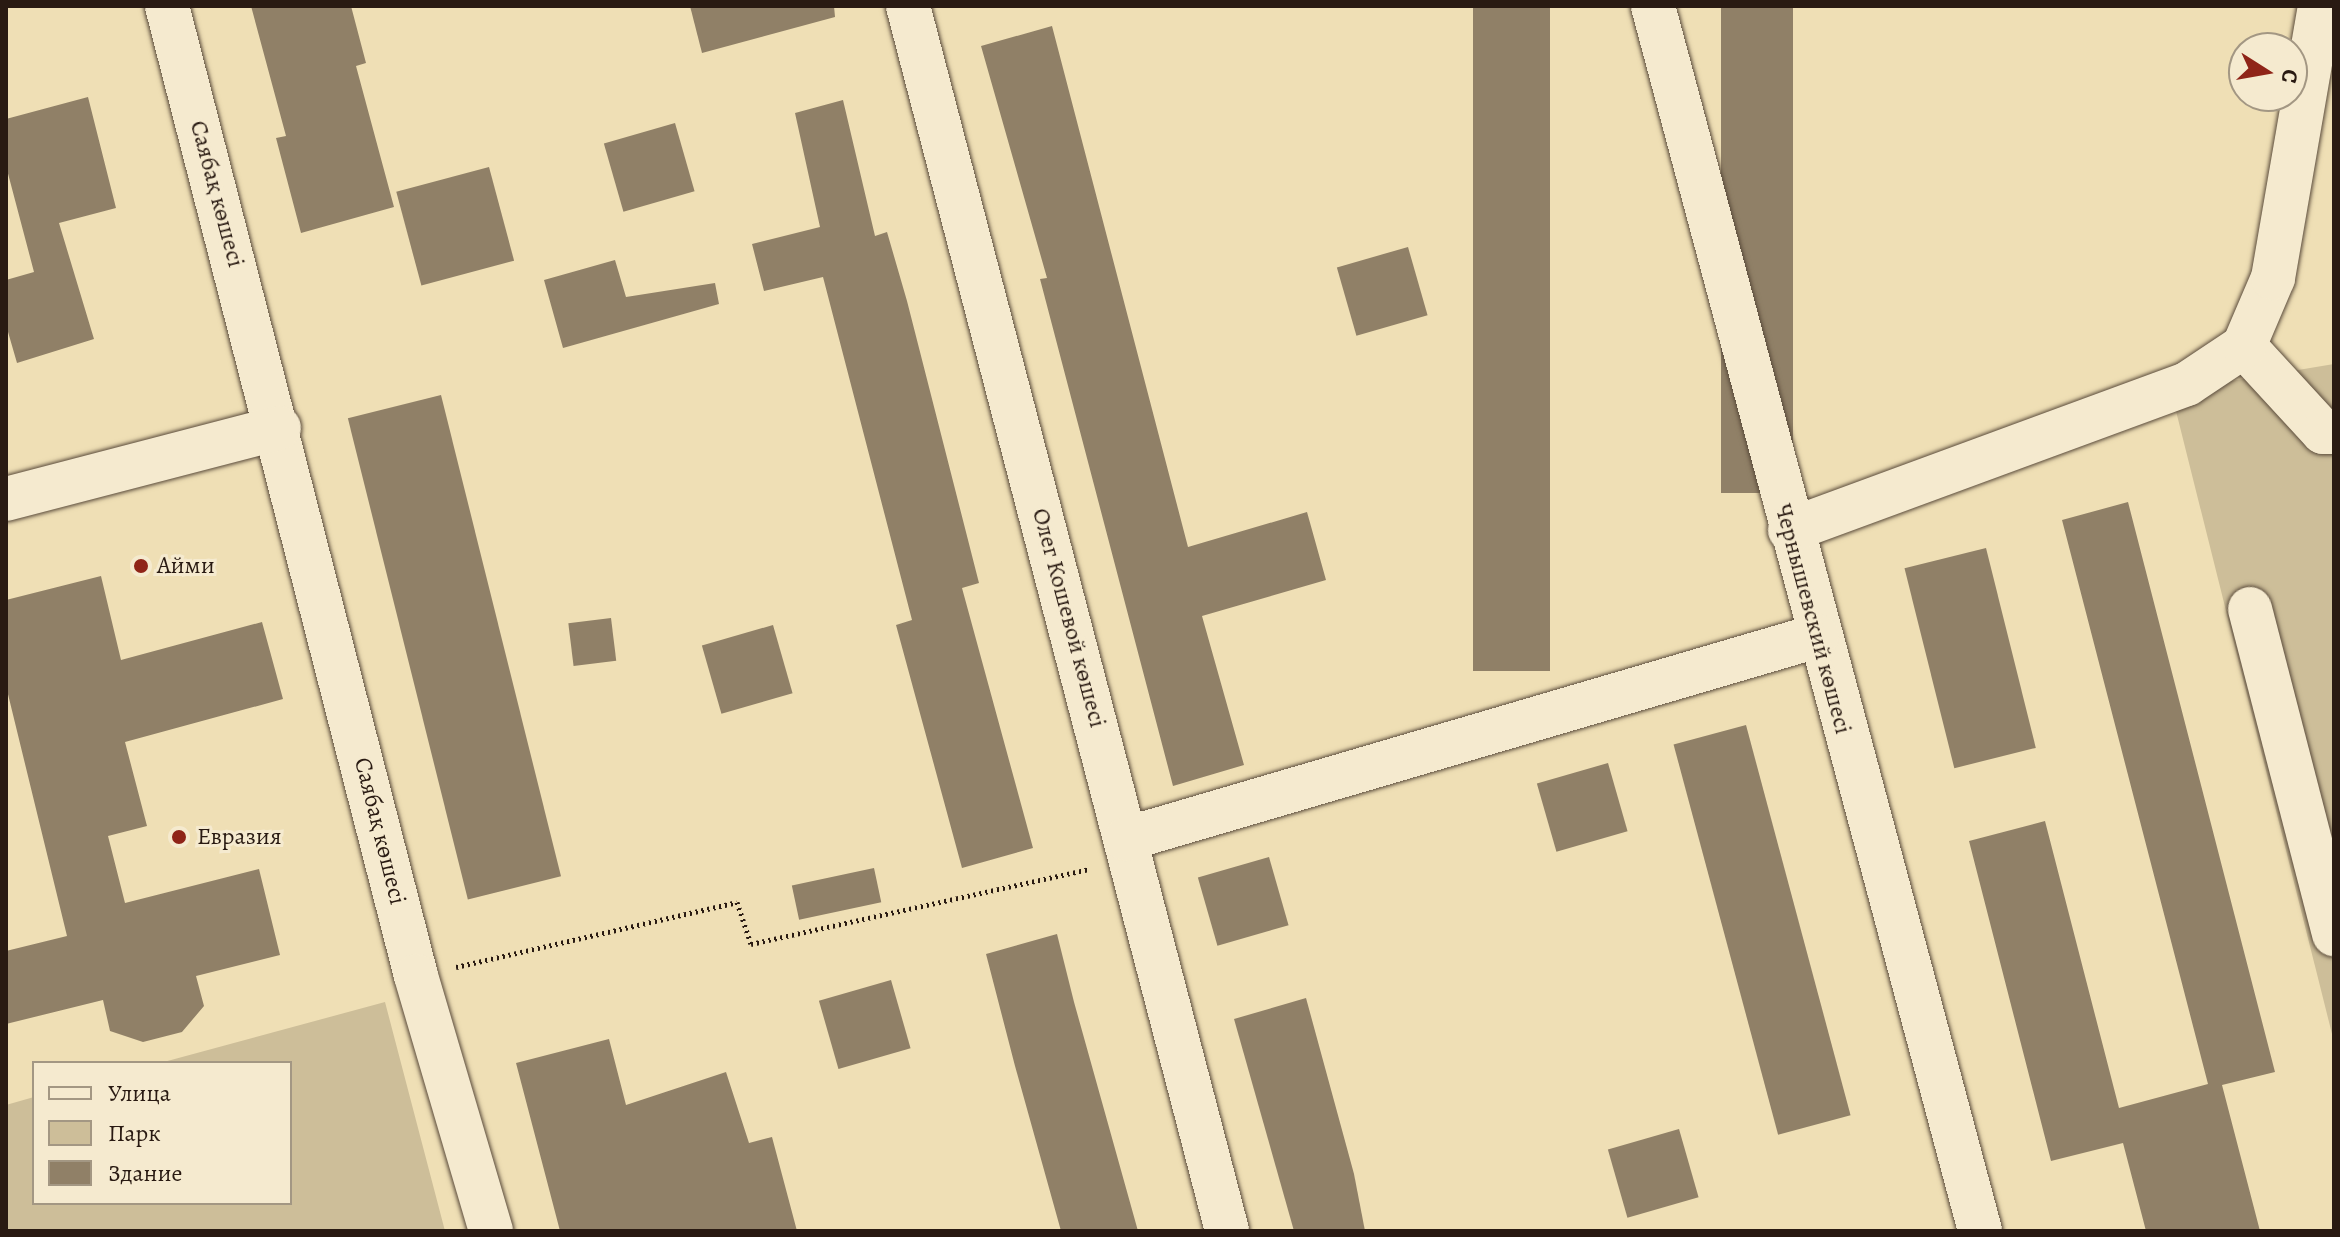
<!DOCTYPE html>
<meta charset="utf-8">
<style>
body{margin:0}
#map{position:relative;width:2340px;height:1237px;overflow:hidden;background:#efdfb5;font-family:Alegreya,serif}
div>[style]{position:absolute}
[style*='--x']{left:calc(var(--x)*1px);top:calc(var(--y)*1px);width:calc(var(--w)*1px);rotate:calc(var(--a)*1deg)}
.green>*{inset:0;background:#cdbe99}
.building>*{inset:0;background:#908067;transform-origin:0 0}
.path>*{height:5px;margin-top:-2.5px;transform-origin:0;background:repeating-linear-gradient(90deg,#291a12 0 2px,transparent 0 6px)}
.roads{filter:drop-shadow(0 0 2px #5a4b3b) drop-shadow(0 0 2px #5a4b3b)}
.minor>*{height:44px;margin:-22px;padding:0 22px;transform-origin:22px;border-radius:22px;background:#f5eacf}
.dots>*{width:22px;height:22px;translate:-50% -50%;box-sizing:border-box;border:4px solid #f5eacf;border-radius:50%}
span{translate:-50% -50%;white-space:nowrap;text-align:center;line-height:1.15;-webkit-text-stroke:6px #f5eacf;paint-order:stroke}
.street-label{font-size:24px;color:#291a12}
.poi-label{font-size:24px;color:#291a12}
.left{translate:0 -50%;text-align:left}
.frame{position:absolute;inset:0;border:8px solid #291a12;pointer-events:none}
.legend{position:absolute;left:32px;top:1061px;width:260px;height:144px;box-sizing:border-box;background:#f5eacf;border:2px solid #a39783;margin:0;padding:10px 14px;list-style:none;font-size:24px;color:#291a12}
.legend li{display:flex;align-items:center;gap:16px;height:40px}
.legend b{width:40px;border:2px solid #a39783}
.north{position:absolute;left:2228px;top:32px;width:80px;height:80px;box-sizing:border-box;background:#f5eacf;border:2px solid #a39783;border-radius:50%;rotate:101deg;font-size:22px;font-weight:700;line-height:32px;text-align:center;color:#291a12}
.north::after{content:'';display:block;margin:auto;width:28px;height:36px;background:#8f2418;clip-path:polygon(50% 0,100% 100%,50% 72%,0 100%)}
</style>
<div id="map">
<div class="green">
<i style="clip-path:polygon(2334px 364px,2334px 1042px,2171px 391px)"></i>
<i style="clip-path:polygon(385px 1002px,445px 1231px,6px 1231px,6px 1105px,34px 1097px,34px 1203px,290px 1203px,290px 1063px,160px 1063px)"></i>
</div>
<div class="building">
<i style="clip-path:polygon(251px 6px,351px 6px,366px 63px,356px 66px,394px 207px,301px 233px,276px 138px,286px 136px)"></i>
<i style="clip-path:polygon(690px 6px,834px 6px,835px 17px,702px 53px)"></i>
<i style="left:1473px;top:6px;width:77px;height:665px"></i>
<i style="left:1721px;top:6px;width:72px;height:487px"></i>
<i style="clip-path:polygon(1052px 26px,1188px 547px,1307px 512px,1326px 580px,1202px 616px,1244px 765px,1173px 786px,1040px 279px,1047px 278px,981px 46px)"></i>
<i style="clip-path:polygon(88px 97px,116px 208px,59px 223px,94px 339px,17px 363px,6px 325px,6px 280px,34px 272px,6px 166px,6px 119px)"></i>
<i style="clip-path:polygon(843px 100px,875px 236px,887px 232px,907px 301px,979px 583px,962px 588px,1033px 848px,962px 868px,896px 625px,912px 620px,823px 277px,764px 291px,752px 244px,820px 227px,795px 113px)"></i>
<i style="left:675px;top:123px;width:71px;height:74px;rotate:74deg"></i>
<i style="left:489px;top:167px;width:97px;height:96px;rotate:75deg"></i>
<i style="left:1408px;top:247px;width:71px;height:74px;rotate:74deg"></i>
<i style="clip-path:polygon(615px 260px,626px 297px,715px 283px,719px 304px,563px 348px,544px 280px)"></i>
<i style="left:441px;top:395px;width:496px;height:96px;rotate:76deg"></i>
<i style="clip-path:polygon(2128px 502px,2275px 1072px,2222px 1085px,2260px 1231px,2146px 1231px,2123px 1143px,2051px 1161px,1969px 841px,2045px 821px,2119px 1108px,2208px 1084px,2062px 520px)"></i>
<i style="left:1986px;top:548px;width:206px;height:84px;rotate:76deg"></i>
<i style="clip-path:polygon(101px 576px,121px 660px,262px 622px,283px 699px,125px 742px,147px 826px,108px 836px,125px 903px,259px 869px,280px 955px,196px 976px,204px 1006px,182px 1032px,143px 1042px,110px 1031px,103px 1000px,6px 1024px,6px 951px,67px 936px,6px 686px,6px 600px)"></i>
<i style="left:611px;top:618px;width:43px;height:43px;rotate:83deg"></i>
<i style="left:773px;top:625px;width:71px;height:74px;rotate:74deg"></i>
<i style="left:1746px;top:725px;width:404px;height:75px;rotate:75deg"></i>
<i style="left:1608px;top:763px;width:71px;height:74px;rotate:74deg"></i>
<i style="left:1269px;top:857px;width:71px;height:74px;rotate:74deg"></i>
<i style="left:874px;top:868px;width:35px;height:84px;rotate:78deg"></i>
<i style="clip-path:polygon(1057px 934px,1074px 1002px,1138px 1231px,1061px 1231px,1015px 1066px,986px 954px)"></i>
<i style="left:891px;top:980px;width:71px;height:75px;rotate:74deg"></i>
<i style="clip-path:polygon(1306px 998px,1354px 1174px,1365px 1231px,1294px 1231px,1234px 1019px)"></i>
<i style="clip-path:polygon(609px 1039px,626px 1105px,726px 1072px,749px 1143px,772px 1137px,797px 1231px,560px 1231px,516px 1063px)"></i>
<i style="left:1679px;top:1129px;width:71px;height:74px;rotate:74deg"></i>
</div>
<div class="path">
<i style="--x:456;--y:967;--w:288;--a:-13"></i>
<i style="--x:737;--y:902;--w:44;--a:71.6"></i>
<i style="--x:751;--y:944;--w:345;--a:-12.5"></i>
</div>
<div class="roads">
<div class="minor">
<i style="--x:167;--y:6;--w:1001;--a:75.6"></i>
<i style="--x:416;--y:976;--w:266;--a:73.6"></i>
<i style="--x:908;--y:6;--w:1266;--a:75.4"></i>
<i style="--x:1653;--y:6;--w:1268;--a:75.05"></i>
<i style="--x:2244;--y:346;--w:117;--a:47.4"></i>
<i style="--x:2323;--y:432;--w:11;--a:0"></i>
<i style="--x:6;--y:499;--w:282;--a:-14.6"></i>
<i style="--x:1790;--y:530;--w:423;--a:-20.2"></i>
<i style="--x:2187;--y:384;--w:69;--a:-33.7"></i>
<i style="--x:2244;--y:346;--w:74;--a:-66.9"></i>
<i style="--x:2273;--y:278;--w:276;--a:-80.2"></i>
<i style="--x:2250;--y:609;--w:336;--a:75.5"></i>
<i style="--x:1126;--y:839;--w:720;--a:-16.37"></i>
</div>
</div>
<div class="dots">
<i style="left:141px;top:566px;background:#8f2418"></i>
<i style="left:179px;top:837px;background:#8f2418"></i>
</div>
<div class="street-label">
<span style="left:217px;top:194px;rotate:75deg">Саябақ көшесі</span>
<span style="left:1069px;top:618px;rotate:75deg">Олег Кошевой көшесі</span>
<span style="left:1813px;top:619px;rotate:75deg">Чернышевский көшесі</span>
<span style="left:380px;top:831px;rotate:76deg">Саябақ көшесі</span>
</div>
<div class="poi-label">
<span class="left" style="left:157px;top:566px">Айми</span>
<span class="left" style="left:197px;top:837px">Евразия</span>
</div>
<div class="frame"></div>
<ul class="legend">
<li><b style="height:10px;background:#f5eacf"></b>Улица</li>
<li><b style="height:22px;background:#cdbe99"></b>Парк</li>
<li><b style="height:22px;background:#908067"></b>Здание</li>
</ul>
<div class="north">С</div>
</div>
